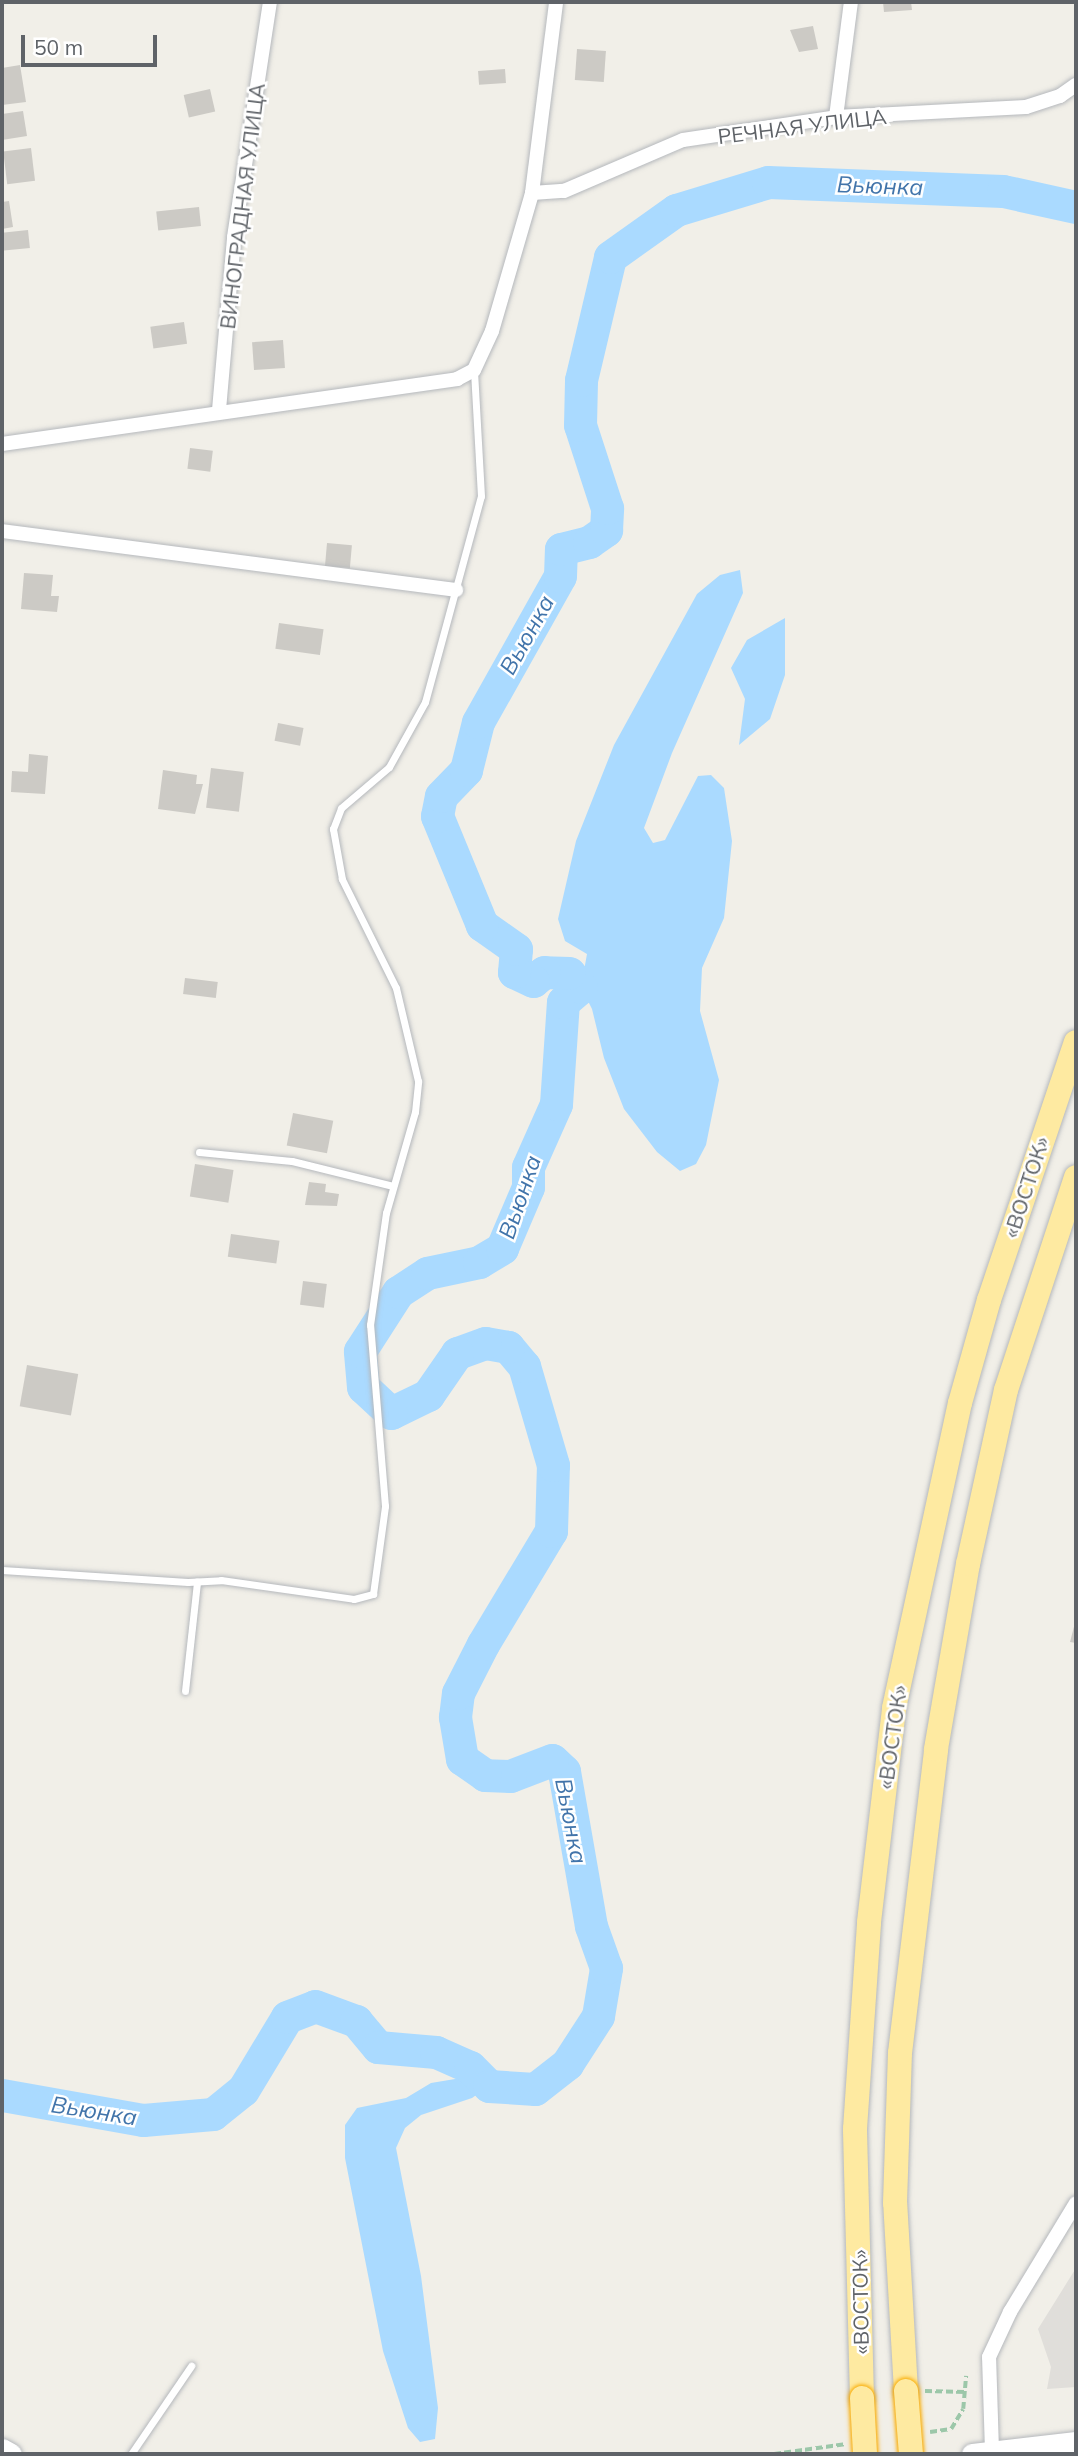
<!DOCTYPE html>
<meta charset="utf-8">
<style>
body{margin:0}
#map{position:relative;width:1078px;height:2456px;overflow:hidden;background:#f1efe8;font-family:Mulish,sans-serif}
div>[style]{position:absolute}
[style*='--x']{left:calc(var(--x)*1px);top:calc(var(--y)*1px);width:calc(var(--w)*1px);rotate:calc(var(--a)*1deg)}
.industrial>*{inset:0;background:#e0deda}
.water>*{inset:0;background:#aadaff}
.river>*{height:33px;margin:-16.5px;padding:0 16.5px;transform-origin:16.5px;border-radius:16.5px;background:#aadaff}
.building>*{inset:0;background:#cccac5;transform-origin:0 0}
.path>*{height:3.5px;margin-top:-1.75px;transform-origin:0;background:repeating-linear-gradient(90deg,#9cc7a9 0 7px,transparent 0 10.5px)}
.roads{filter:drop-shadow(0 0 2px #b5b8bc) drop-shadow(0 0 2px #b5b8bc)}
.service>*{height:7px;margin:-3.5px;padding:0 3.5px;transform-origin:3.5px;border-radius:3.5px;background:#fff}
.minor>*{height:14px;margin:-7px;padding:0 7px;transform-origin:7px;border-radius:7px;background:#fff}
.secondary>*{height:21px;margin:-10.5px;padding:0 10.5px;transform-origin:10.5px;border-radius:10.5px;background:#fff}
.trunk>*{height:24px;margin:-12px;padding:0 12px;transform-origin:12px;border-radius:12px;background:#feeaa1}
.bridges{filter:drop-shadow(0 0 2px #f9ab00) drop-shadow(0 0 2px #f9ab00)}
.trunk-bridge>*{height:24px;margin:-12px;padding:0 12px;transform-origin:12px;border-radius:12px;background:#feeaa1}
span{translate:-50% -50%;white-space:nowrap;text-align:center;line-height:1.15;-webkit-text-stroke:5px #fff;paint-order:stroke}
.street-label{font-size:21px;color:#5f6368}
.water-label{font-size:23px;color:#4174aa;font-style:italic}
.frame{position:absolute;inset:0;border:4px solid #5f6368;pointer-events:none}
.scale{position:absolute;left:21px;top:35px;width:136px;height:32px;box-sizing:border-box;border:4px solid #5f6368;border-top:0;padding-left:9px;font-size:21px;line-height:24px;white-space:nowrap;color:#5f6368;-webkit-text-stroke:5px #fff;paint-order:stroke}
</style>
<div id="map">
<div class="industrial">
<i style="clip-path:polygon(1076px 2268px,1076px 2387px,1047px 2389px,1051px 2367px,1038px 2329px)"></i>
</div>
<div class="water">
<i style="clip-path:polygon(740px 570px,743px 593px,672px 753px,644px 828px,653px 843px,665px 840px,698px 776px,711px 775px,724px 788px,732px 841px,724px 918px,702px 968px,700px 1011px,719px 1080px,706px 1145px,696px 1164px,680px 1171px,657px 1152px,624px 1109px,604px 1058px,592px 1009px,581px 987px,587px 954px,565px 941px,558px 919px,576px 841px,614px 745px,697px 594px,720px 575px)"></i>
<i style="clip-path:polygon(785px 618px,785px 675px,770px 719px,739px 745px,745px 699px,731px 668px,747px 640px)"></i>
<i style="clip-path:polygon(470px 2067px,489px 2086px,472px 2098px,421px 2115px,405px 2128px,396px 2148px,421px 2276px,438px 2408px,435px 2439px,420px 2442px,408px 2428px,383px 2351px,345px 2158px,345px 2125px,357px 2108px,406px 2098px,431px 2083px,461px 2078px)"></i>
</div>
<div class="river">
<i style="--x:2;--y:2095;--w:143;--a:10.1"></i>
<i style="--x:143;--y:2120;--w:70;--a:-4.9"></i>
<i style="--x:213;--y:2114;--w:38;--a:-39"></i>
<i style="--x:243;--y:2090;--w:85;--a:-58.9"></i>
<i style="--x:287;--y:2017;--w:30;--a:-21"></i>
<i style="--x:315;--y:2006;--w:44;--a:20.1"></i>
<i style="--x:356;--y:2021;--w:34;--a:50"></i>
<i style="--x:378;--y:2047;--w:58;--a:4.9"></i>
<i style="--x:436;--y:2052;--w:37;--a:24"></i>
<i style="--x:470;--y:2067;--w:27;--a:45"></i>
<i style="--x:489;--y:2086;--w:46;--a:3.7"></i>
<i style="--x:535;--y:2089;--w:41;--a:-38"></i>
<i style="--x:567;--y:2064;--w:57;--a:-57.1"></i>
<i style="--x:598;--y:2016;--w:49;--a:-80.5"></i>
<i style="--x:606;--y:1968;--w:45;--a:-109.7"></i>
<i style="--x:591;--y:1926;--w:157;--a:-99.9"></i>
<i style="--x:564;--y:1771;--w:16;--a:-137"></i>
<i style="--x:552;--y:1760;--w:45;--a:159.1"></i>
<i style="--x:510;--y:1776;--w:25;--a:-178"></i>
<i style="--x:485;--y:1775;--w:28;--a:-145"></i>
<i style="--x:462;--y:1759;--w:43;--a:-99.5"></i>
<i style="--x:455;--y:1717;--w:24;--a:-83"></i>
<i style="--x:458;--y:1693;--w:55;--a:-63"></i>
<i style="--x:483;--y:1644;--w:132;--a:-59"></i>
<i style="--x:551;--y:1531;--w:66;--a:-88.3"></i>
<i style="--x:553;--y:1465;--w:103;--a:-106.3"></i>
<i style="--x:524;--y:1366;--w:25;--a:-130"></i>
<i style="--x:508;--y:1347;--w:23;--a:-170"></i>
<i style="--x:485;--y:1343;--w:30;--a:160"></i>
<i style="--x:457;--y:1353;--w:51;--a:124.6"></i>
<i style="--x:428;--y:1395;--w:41;--a:154.1"></i>
<i style="--x:391;--y:1413;--w:38;--a:-137"></i>
<i style="--x:363;--y:1387;--w:36;--a:-95"></i>
<i style="--x:360;--y:1351;--w:70;--a:-57.2"></i>
<i style="--x:398;--y:1292;--w:35;--a:-33"></i>
<i style="--x:427;--y:1273;--w:53;--a:-11.9"></i>
<i style="--x:479;--y:1262;--w:27;--a:-31"></i>
<i style="--x:502;--y:1248;--w:66;--a:-66.9"></i>
<i style="--x:528;--y:1187;--w:20;--a:-90"></i>
<i style="--x:528;--y:1167;--w:69;--a:-66"></i>
<i style="--x:556;--y:1104;--w:102;--a:-86.1"></i>
<i style="--x:563;--y:1002;--w:23;--a:-40"></i>
<i style="--x:581;--y:987;--w:18;--a:-131"></i>
<i style="--x:569;--y:973;--w:25;--a:-178"></i>
<i style="--x:544;--y:972;--w:14;--a:141"></i>
<i style="--x:533;--y:981;--w:21;--a:-155"></i>
<i style="--x:514;--y:972;--w:23;--a:-85"></i>
<i style="--x:516;--y:949;--w:42;--a:-144.8"></i>
<i style="--x:482;--y:925;--w:118;--a:-112.4"></i>
<i style="--x:437;--y:816;--w:20;--a:-79"></i>
<i style="--x:441;--y:796;--w:36;--a:-46"></i>
<i style="--x:466;--y:770;--w:49;--a:-76"></i>
<i style="--x:478;--y:722;--w:167;--a:-60.7"></i>
<i style="--x:560;--y:576;--w:27;--a:-88"></i>
<i style="--x:561;--y:549;--w:29;--a:-14"></i>
<i style="--x:589;--y:542;--w:21;--a:-35"></i>
<i style="--x:606;--y:530;--w:22;--a:-87"></i>
<i style="--x:607;--y:508;--w:87;--a:-108"></i>
<i style="--x:580;--y:425;--w:45;--a:-88.7"></i>
<i style="--x:581;--y:380;--w:126;--a:-76.7"></i>
<i style="--x:610;--y:257;--w:81;--a:-35.5"></i>
<i style="--x:676;--y:210;--w:96;--a:-16.9"></i>
<i style="--x:768;--y:182;--w:235;--a:2.2"></i>
<i style="--x:1003;--y:191;--w:75;--a:12.4"></i>
</div>
<div class="building">
<i style="clip-path:polygon(883px 2px,911px 2px,912px 10px,884px 12px)"></i>
<i style="clip-path:polygon(813px 26px,818px 49px,799px 52px,790px 30px)"></i>
<i style="left:577px;top:49px;width:29px;height:31px;rotate:4deg"></i>
<i style="clip-path:polygon(20px 65px,26px 102px,2px 105px,2px 68px)"></i>
<i style="left:505px;top:69px;width:14px;height:27px;rotate:86deg"></i>
<i style="left:210px;top:89px;width:23px;height:27px;rotate:77deg"></i>
<i style="clip-path:polygon(23px 111px,27px 136px,2px 140px,2px 114px)"></i>
<i style="left:31px;top:148px;width:33px;height:28px;rotate:83deg"></i>
<i style="clip-path:polygon(9px 201px,13px 227px,2px 229px,2px 202px)"></i>
<i style="left:199px;top:207px;width:19px;height:43px;rotate:84deg"></i>
<i style="left:28px;top:230px;width:18px;height:26px;rotate:84deg"></i>
<i style="left:184px;top:322px;width:22px;height:34px;rotate:82deg"></i>
<i style="left:283px;top:340px;width:28px;height:31px;rotate:86deg"></i>
<i style="left:190px;top:448px;width:23px;height:21px;rotate:7deg"></i>
<i style="left:327px;top:543px;width:25px;height:23px;rotate:5deg"></i>
<i style="clip-path:polygon(24px 573px,53px 575px,51px 596px,59px 596px,57px 612px,21px 609px)"></i>
<i style="left:279px;top:623px;width:45px;height:26px;rotate:8deg"></i>
<i style="left:278px;top:723px;width:26px;height:18px;rotate:11deg"></i>
<i style="clip-path:polygon(29px 754px,48px 756px,45px 794px,11px 792px,12px 771px,28px 772px)"></i>
<i style="left:211px;top:768px;width:33px;height:40px;rotate:7deg"></i>
<i style="clip-path:polygon(163px 770px,197px 775px,196px 784px,203px 784px,195px 814px,158px 809px)"></i>
<i style="left:185px;top:978px;width:33px;height:16px;rotate:7deg"></i>
<i style="left:293px;top:1113px;width:41px;height:33px;rotate:11deg"></i>
<i style="left:195px;top:1164px;width:39px;height:33px;rotate:9deg"></i>
<i style="clip-path:polygon(309px 1182px,326px 1184px,325px 1192px,339px 1194px,337px 1206px,305px 1205px)"></i>
<i style="left:231px;top:1234px;width:49px;height:23px;rotate:8deg"></i>
<i style="left:303px;top:1281px;width:24px;height:24px;rotate:7deg"></i>
<i style="left:27px;top:1365px;width:52px;height:42px;rotate:10deg"></i>
<i style="clip-path:polygon(1076px 1619px,1076px 1643px,1070px 1642px)"></i>
</div>
<div class="path">
<i style="--x:925;--y:2391;--w:41;--a:1.4"></i>
<i style="--x:930;--y:2432;--w:21;--a:-8"></i>
<i style="--x:951;--y:2429;--w:23;--a:-59"></i>
<i style="--x:963;--y:2409;--w:33;--a:-85"></i>
<i style="--x:774;--y:2454;--w:73;--a:-7.9"></i>
</div>
<div class="roads">
<div class="service">
<i style="--x:199;--y:1152;--w:93;--a:5.5"></i>
<i style="--x:292;--y:1161;--w:104;--a:13.9"></i>
<i style="--x:2;--y:1570;--w:186;--a:3.7"></i>
<i style="--x:188;--y:1582;--w:33;--a:-3"></i>
<i style="--x:221;--y:1580;--w:134;--a:8.1"></i>
<i style="--x:354;--y:1599;--w:20;--a:-15"></i>
<i style="--x:373;--y:1594;--w:89;--a:-82.2"></i>
<i style="--x:385;--y:1506;--w:182;--a:-94.7"></i>
<i style="--x:370;--y:1325;--w:113;--a:-81.9"></i>
<i style="--x:386;--y:1213;--w:105;--a:-74"></i>
<i style="--x:415;--y:1112;--w:31;--a:-84"></i>
<i style="--x:418;--y:1081;--w:96;--a:-103.3"></i>
<i style="--x:396;--y:988;--w:122;--a:-116.4"></i>
<i style="--x:342;--y:879;--w:51;--a:-100.2"></i>
<i style="--x:333;--y:829;--w:22;--a:-69"></i>
<i style="--x:341;--y:808;--w:63;--a:-40.5"></i>
<i style="--x:389;--y:767;--w:74;--a:-61"></i>
<i style="--x:425;--y:702;--w:213;--a:-74.8"></i>
<i style="--x:481;--y:496;--w:125;--a:-93.2"></i>
<i style="--x:185;--y:1691;--w:110;--a:-83.7"></i>
<i style="--x:131;--y:2454;--w:107;--a:-55.7"></i>
</div>
<div class="minor">
<i style="--x:836;--y:117;--w:116;--a:-82.6"></i>
<i style="--x:532;--y:193;--w:32;--a:-4"></i>
<i style="--x:564;--y:191;--w:129;--a:-23.2"></i>
<i style="--x:683;--y:140;--w:155;--a:-8.5"></i>
<i style="--x:836;--y:117;--w:190;--a:-3"></i>
<i style="--x:1026;--y:107;--w:36;--a:-18"></i>
<i style="--x:1060;--y:96;--w:19;--a:-35"></i>
<i style="--x:219;--y:410;--w:174;--a:-85"></i>
<i style="--x:234;--y:237;--w:238;--a:-81.3"></i>
<i style="--x:2;--y:444;--w:460;--a:-8.1"></i>
<i style="--x:457;--y:379;--w:19;--a:-28"></i>
<i style="--x:474;--y:370;--w:43;--a:-65.2"></i>
<i style="--x:492;--y:331;--w:144;--a:-73.8"></i>
<i style="--x:532;--y:193;--w:193;--a:-82.8"></i>
<i style="--x:2;--y:531;--w:458;--a:7.4"></i>
<i style="--x:992;--y:2451;--w:94;--a:-91.8"></i>
<i style="--x:989;--y:2357;--w:50;--a:-65"></i>
<i style="--x:1010;--y:2312;--w:127;--a:-58.8"></i>
</div>
<div class="secondary">
<i style="--x:2;--y:2449;--w:10;--a:29"></i>
<i style="--x:972;--y:2454;--w:105;--a:-6.6"></i>
</div>
<div class="trunk">
<i style="--x:906;--y:2391;--w:188;--a:-93.3"></i>
<i style="--x:895;--y:2203;--w:150;--a:-88.1"></i>
<i style="--x:900;--y:2053;--w:306;--a:-83.2"></i>
<i style="--x:936;--y:1749;--w:188;--a:-80.2"></i>
<i style="--x:968;--y:1564;--w:178;--a:-77.7"></i>
<i style="--x:1006;--y:1390;--w:224;--a:-71.8"></i>
<i style="--x:862;--y:2398;--w:269;--a:-91.5"></i>
<i style="--x:855;--y:2129;--w:207;--a:-86.1"></i>
<i style="--x:869;--y:1922;--w:215;--a:-83.3"></i>
<i style="--x:894;--y:1708;--w:312;--a:-77.8"></i>
<i style="--x:960;--y:1403;--w:107;--a:-74.3"></i>
<i style="--x:989;--y:1300;--w:272;--a:-71.4"></i>
</div>
</div>
<div class="bridges">
<div class="trunk-bridge">
<i style="--x:906;--y:2391;--w:63;--a:85.5"></i>
<i style="--x:862;--y:2398;--w:56;--a:86.9"></i>
</div>
</div>
<div class="street-label">
<span style="left:802px;top:126px;rotate:-7deg">РЕЧНАЯ УЛИЦА</span>
<span style="left:242px;top:206px;rotate:-83deg">ВИНОГРАДНАЯ УЛИЦА</span>
<span style="left:1026px;top:1187px;rotate:-72deg">«ВОСТОК»</span>
<span style="left:892px;top:1737px;rotate:-82deg">«ВОСТОК»</span>
<span style="left:860px;top:2302px;rotate:-91deg">«ВОСТОК»</span>
</div>
<div class="water-label">
<span style="left:880px;top:186px;rotate:2deg">Вьюнка</span>
<span style="left:527px;top:635px;rotate:-61deg">Вьюнка</span>
<span style="left:520px;top:1197px;rotate:-71deg">Вьюнка</span>
<span style="left:571px;top:1821px;rotate:79deg">Вьюнка</span>
<span style="left:94px;top:2111px;rotate:9deg">Вьюнка</span>
</div>
<div class="frame"></div>
<div class="scale">50 m</div>
</div>
